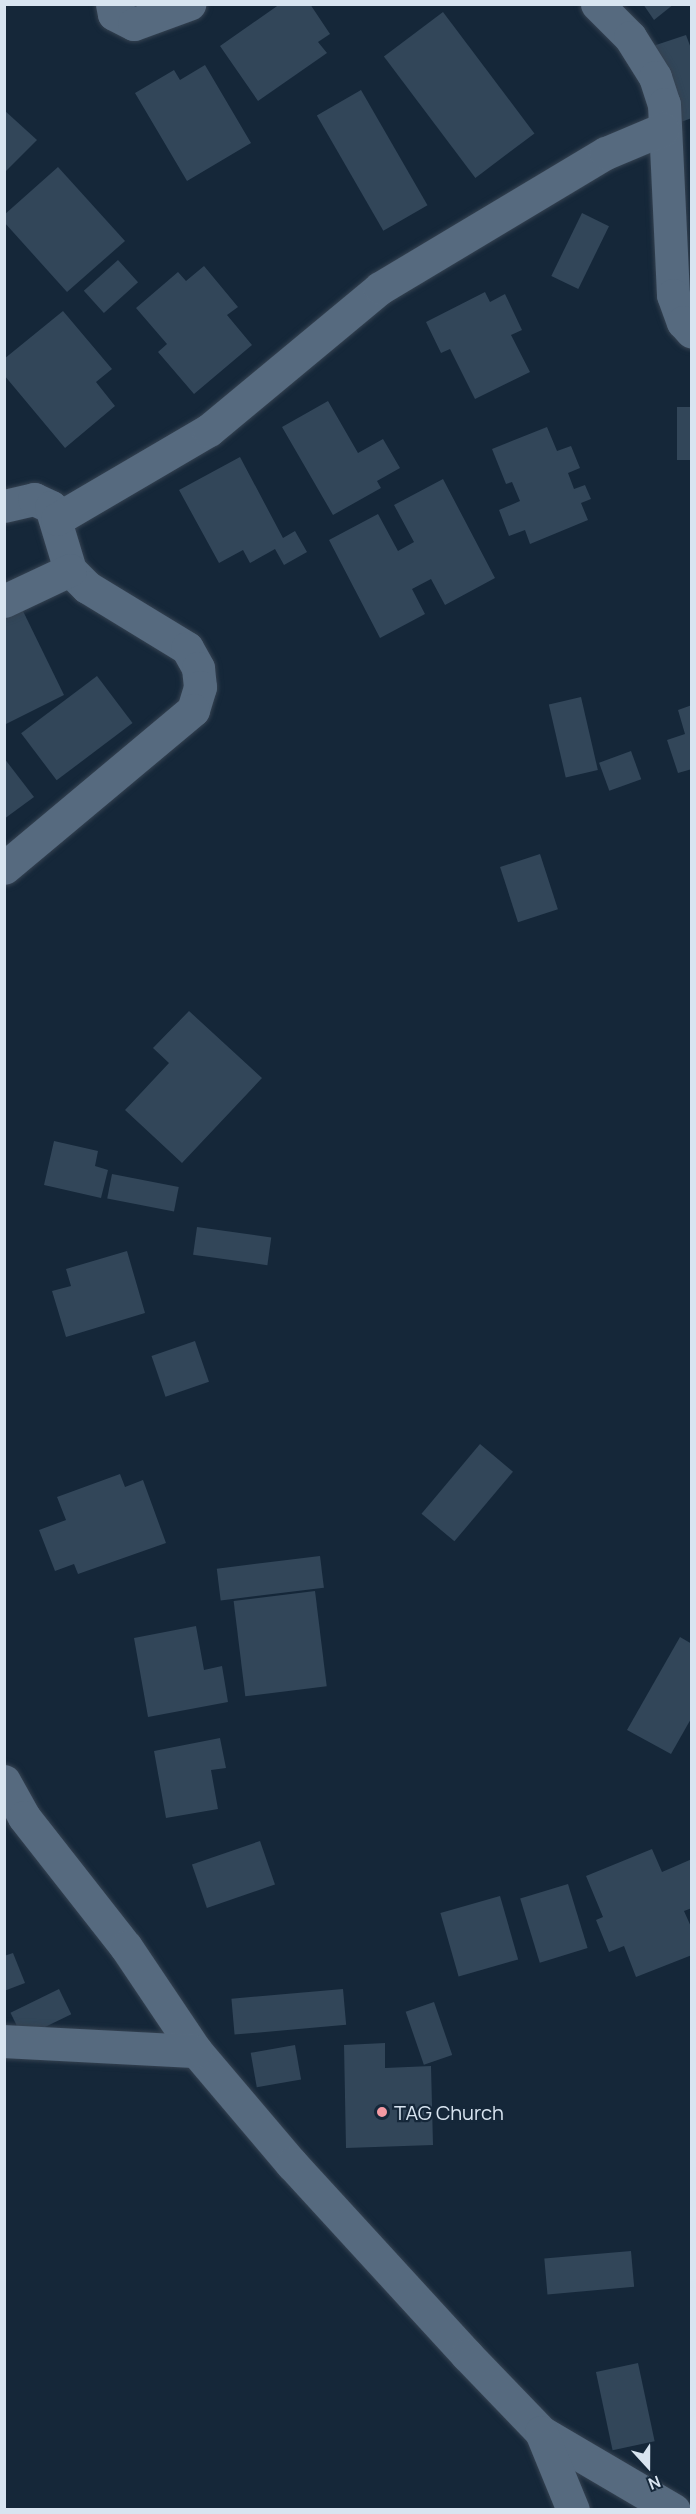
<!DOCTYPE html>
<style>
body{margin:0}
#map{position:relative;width:696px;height:2514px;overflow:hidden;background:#152739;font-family:Manrope,sans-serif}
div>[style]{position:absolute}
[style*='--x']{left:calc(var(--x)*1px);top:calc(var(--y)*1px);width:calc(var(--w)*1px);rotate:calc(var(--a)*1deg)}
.building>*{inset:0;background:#324659;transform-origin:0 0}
.roads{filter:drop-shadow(0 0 2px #354251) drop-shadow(0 0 2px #354251)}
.street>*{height:33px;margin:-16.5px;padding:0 16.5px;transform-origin:16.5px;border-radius:16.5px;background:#566a7f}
.dots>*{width:16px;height:16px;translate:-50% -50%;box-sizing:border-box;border:3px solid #152739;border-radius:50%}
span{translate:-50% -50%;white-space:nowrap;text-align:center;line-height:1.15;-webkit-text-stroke:4.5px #152739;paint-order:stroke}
.poi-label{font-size:20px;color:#d8e4f0}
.left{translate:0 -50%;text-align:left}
.frame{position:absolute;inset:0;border:6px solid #d8e4f0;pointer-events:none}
.north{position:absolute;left:618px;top:2436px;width:60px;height:60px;-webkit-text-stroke:4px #152739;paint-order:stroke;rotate:159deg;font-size:16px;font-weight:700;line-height:24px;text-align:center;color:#d8e4f0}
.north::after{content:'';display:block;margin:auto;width:21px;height:27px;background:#d8e4f0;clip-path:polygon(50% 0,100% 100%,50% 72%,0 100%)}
</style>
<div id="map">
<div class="building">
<i style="clip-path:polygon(280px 4px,310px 4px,330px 34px,318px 42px,327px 53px,258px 101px,220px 46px)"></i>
<i style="clip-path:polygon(643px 4px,674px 4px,654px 20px)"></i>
<i style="left:443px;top:12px;width:152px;height:74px;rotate:53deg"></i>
<i style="clip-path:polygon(686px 35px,692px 51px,692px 118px,678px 123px,653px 46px)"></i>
<i style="clip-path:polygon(205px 65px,251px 143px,187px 181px,135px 93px,174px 70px,180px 80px)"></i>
<i style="left:361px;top:90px;width:133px;height:51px;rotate:60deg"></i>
<i style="clip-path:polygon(4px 110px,37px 140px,4px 173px)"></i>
<i style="clip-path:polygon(58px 167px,125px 241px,67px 292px,4px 222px,4px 215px)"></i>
<i style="left:582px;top:213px;width:30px;height:70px;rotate:26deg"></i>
<i style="left:118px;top:260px;width:30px;height:46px;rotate:48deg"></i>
<i style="clip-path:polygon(204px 266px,238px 307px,227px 315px,252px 345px,194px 394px,158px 352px,167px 344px,136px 308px,178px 272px,186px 281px)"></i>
<i style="clip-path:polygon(485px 292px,490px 302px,505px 294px,522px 330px,511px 335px,530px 372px,475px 399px,450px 349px,441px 353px,426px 322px)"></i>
<i style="clip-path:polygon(63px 311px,112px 369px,96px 382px,115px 406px,65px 448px,4px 375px,4px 359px)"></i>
<i style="clip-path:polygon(328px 401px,358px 453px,383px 439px,400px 468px,377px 481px,381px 488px,333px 515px,282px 427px)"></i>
<i style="left:692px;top:407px;width:53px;height:15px;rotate:90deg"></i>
<i style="clip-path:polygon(547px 427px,557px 451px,571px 446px,580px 468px,568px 473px,574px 489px,585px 485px,591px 499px,581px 503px,588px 520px,530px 544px,525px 530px,509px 536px,499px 510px,520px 501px,512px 482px,506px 484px,492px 449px)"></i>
<i style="clip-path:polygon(240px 457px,283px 538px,295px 531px,307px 552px,284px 565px,275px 549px,250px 563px,243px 550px,219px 563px,179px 490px)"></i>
<i style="clip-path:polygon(443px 479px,495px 578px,445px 605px,431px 579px,412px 589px,425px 614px,380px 638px,329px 540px,378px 514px,398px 551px,414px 542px,394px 505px)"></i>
<i style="clip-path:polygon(22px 609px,64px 695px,6px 724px,4px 617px)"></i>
<i style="left:97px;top:676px;width:59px;height:95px;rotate:53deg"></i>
<i style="left:581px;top:697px;width:75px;height:33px;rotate:77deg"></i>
<i style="clip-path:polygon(692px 705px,692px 769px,678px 773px,667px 740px,685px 734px,678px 710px)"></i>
<i style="left:631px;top:751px;width:30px;height:34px;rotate:70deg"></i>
<i style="clip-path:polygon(4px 758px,34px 797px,4px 819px)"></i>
<i style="left:540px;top:854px;width:58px;height:42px;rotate:72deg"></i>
<i style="clip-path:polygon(189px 1011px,262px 1078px,182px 1163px,125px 1110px,169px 1063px,153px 1048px)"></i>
<i style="clip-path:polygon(54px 1141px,98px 1151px,95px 1166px,108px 1170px,101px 1198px,44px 1185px)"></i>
<i style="left:112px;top:1174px;width:68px;height:25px;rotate:11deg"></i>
<i style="left:197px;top:1227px;width:75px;height:28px;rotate:8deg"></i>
<i style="clip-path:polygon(127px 1251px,145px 1313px,66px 1337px,52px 1291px,71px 1286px,66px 1269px)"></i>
<i style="left:195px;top:1341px;width:43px;height:46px;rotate:71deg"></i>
<i style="left:480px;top:1444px;width:43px;height:91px;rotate:40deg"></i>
<i style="clip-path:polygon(120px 1474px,125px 1487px,143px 1480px,166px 1543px,78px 1574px,74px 1564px,55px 1571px,39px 1530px,66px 1520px,57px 1497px)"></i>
<i style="left:320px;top:1556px;width:32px;height:104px;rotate:83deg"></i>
<i style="left:315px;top:1591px;width:96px;height:82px;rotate:83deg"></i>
<i style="clip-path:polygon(196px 1626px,204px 1670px,222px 1666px,228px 1702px,148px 1717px,134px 1638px)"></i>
<i style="clip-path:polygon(680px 1637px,692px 1644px,692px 1717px,671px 1754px,627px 1730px)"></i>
<i style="clip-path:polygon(220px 1738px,226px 1768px,211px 1770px,218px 1809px,166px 1818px,154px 1751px)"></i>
<i style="left:260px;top:1841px;width:46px;height:72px;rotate:71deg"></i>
<i style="clip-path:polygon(652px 1849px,662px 1872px,692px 1859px,692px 1908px,684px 1911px,692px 1929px,692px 1955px,636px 1977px,624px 1946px,609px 1952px,596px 1920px,603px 1917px,586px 1876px)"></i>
<i style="left:568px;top:1884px;width:67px;height:50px;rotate:73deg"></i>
<i style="left:500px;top:1896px;width:66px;height:62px;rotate:74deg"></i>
<i style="clip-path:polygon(13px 1953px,25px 1983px,4px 1991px,4px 1956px)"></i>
<i style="left:59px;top:1989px;width:28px;height:54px;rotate:64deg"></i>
<i style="left:343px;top:1989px;width:36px;height:112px;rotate:85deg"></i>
<i style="left:434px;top:2002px;width:56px;height:30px;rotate:71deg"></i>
<i style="clip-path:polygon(385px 2043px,385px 2068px,431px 2066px,433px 2145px,346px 2148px,344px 2045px)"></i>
<i style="left:295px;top:2045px;width:35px;height:45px;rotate:80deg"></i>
<i style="left:631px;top:2251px;width:36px;height:87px;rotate:85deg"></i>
<i style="left:638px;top:2363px;width:80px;height:43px;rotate:78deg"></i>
</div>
<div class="roads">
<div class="street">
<i style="--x:112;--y:4;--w:10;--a:79"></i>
<i style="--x:114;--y:14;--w:22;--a:27"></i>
<i style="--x:134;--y:24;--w:59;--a:-20"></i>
<i style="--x:597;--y:4;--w:47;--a:45"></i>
<i style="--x:630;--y:37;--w:47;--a:58"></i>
<i style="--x:655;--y:77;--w:28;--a:72"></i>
<i style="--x:664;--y:104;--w:191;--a:87.3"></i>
<i style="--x:673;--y:295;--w:29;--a:70"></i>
<i style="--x:683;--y:322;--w:13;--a:48"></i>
<i style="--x:4;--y:506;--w:31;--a:-13"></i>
<i style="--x:34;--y:499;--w:19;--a:25"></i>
<i style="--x:51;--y:507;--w:66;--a:73.2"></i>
<i style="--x:70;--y:570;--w:24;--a:45"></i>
<i style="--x:87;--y:587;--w:117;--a:31.4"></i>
<i style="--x:187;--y:648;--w:23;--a:61"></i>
<i style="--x:198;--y:668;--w:19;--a:84"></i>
<i style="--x:200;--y:687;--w:24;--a:107"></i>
<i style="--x:193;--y:710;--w:246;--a:140.1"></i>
<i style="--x:57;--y:519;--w:176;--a:-30.4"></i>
<i style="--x:209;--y:430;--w:222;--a:-39.7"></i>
<i style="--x:380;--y:288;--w:263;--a:-30.9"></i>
<i style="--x:606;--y:153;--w:62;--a:-22.8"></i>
<i style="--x:4;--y:601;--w:73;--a:-25.2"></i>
<i style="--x:4;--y:1781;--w:41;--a:60.9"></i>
<i style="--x:24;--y:1817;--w:165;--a:51.9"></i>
<i style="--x:126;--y:1947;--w:125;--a:56.1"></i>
<i style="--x:196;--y:2051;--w:148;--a:49.7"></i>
<i style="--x:292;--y:2164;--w:259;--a:47.5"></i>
<i style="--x:467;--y:2355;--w:107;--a:46.1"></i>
<i style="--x:541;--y:2432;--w:154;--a:30.4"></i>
<i style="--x:4;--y:2041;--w:192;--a:3"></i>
<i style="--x:541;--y:2432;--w:84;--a:67.7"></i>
</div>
</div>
<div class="dots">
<i style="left:382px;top:2112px;background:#f49aa3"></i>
</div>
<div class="poi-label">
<span class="left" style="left:394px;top:2112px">TAG Church</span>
</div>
<div class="frame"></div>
<div class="north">N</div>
</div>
